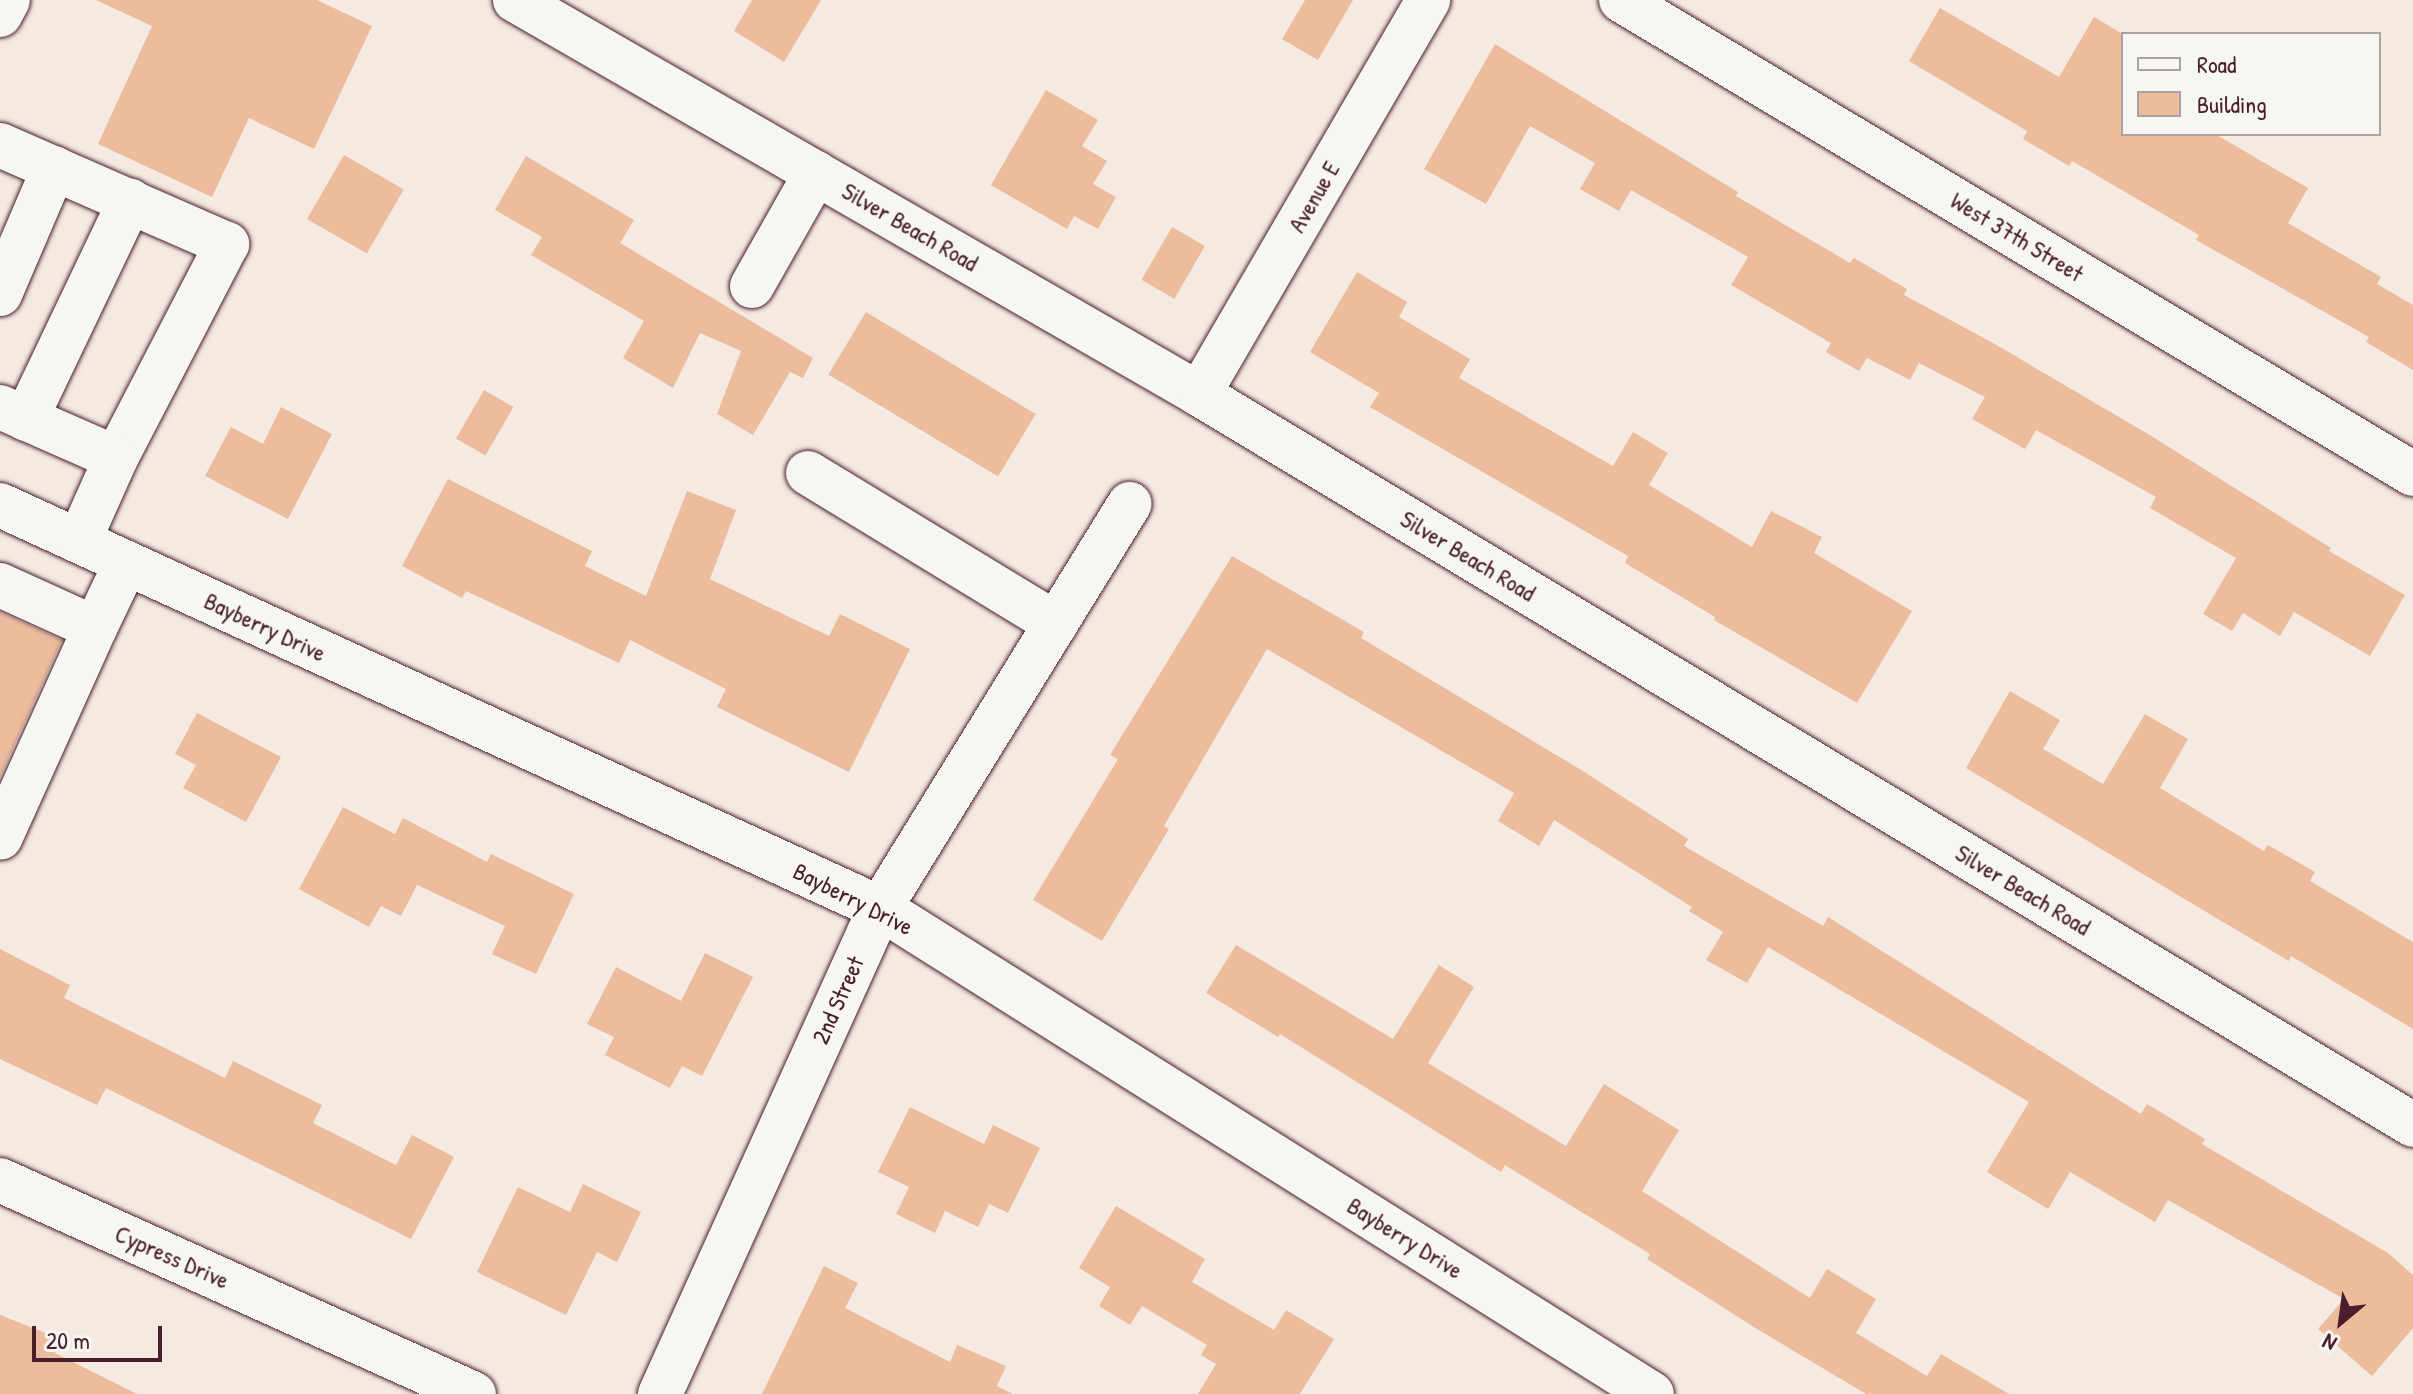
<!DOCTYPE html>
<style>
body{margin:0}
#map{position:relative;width:2413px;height:1394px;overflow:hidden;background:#f4eae1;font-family:"Patrick Hand",sans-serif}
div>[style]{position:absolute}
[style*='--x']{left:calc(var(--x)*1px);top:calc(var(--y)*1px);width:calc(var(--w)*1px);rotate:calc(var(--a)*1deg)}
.building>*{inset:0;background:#ecbc9d;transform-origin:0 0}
.roads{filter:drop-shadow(0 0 2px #4a1f2b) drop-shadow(0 0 2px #4a1f2b)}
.minor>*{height:44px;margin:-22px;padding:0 22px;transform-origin:22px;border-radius:22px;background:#f6f6f2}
.major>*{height:44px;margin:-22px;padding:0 22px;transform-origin:22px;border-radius:22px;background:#f6f6f2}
span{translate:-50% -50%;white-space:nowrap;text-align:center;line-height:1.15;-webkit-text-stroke:6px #f6f6f2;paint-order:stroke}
.street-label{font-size:24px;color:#4a1f2b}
.legend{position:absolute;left:2121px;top:32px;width:260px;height:104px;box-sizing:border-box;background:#f6f6f2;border:2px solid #b1a0a2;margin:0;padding:10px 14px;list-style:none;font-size:24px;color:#4a1f2b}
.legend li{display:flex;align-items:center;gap:16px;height:40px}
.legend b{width:40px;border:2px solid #b1a0a2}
.north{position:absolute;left:2301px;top:1282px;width:80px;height:80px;-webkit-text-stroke:6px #f6f6f2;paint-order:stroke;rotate:209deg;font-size:22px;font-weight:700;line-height:32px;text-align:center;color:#4a1f2b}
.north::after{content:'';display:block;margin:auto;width:28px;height:36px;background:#4a1f2b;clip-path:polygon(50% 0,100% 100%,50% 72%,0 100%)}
.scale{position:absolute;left:32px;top:1326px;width:130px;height:36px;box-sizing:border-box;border:4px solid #4a1f2b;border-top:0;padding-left:10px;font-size:24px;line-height:28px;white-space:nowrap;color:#4a1f2b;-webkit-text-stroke:6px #f6f6f2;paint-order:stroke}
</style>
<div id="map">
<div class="building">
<i style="clip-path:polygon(96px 0,317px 0,372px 26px,314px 149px,249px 118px,212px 197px,98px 144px,152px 26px)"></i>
<i style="clip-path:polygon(752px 0,821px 0,784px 62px,734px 31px)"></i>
<i style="clip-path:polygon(1305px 0,1353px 0,1318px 60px,1282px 39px)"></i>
<i style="clip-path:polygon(1940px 8px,2059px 77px,2094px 17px,2123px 34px,2123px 134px,2215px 134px,2308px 188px,2288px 223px,2381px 277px,2377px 284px,2413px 305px,2413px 370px,2366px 342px,2369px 337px,2196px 240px,2199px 235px,2072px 161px,2069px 166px,2023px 139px,2027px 131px,1909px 61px)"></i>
<i style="clip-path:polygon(1495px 44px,1738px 192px,1736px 196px,1850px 263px,1854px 258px,1907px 289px,1904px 295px,1993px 343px,2148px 434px,2331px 548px,2329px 551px,2405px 595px,2370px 656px,2294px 612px,2280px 636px,2243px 613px,2232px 631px,2203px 614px,2236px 558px,2150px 508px,2156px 497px,2036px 430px,2025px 449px,1972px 419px,1985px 397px,1919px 363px,1910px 380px,1867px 358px,1859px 371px,1826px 352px,1831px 343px,1731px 285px,1748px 257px,1631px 190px,1619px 211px,1580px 189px,1595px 163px,1530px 126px,1486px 204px,1424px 169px)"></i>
<i style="clip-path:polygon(1046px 90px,1098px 120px,1082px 146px,1107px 161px,1093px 184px,1116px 197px,1098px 229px,1074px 216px,1067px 229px,991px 185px)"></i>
<i style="left:344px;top:155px;width:69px;height:74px;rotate:30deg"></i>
<i style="clip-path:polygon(526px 156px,634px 220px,620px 243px,813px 358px,803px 378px,790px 372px,753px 435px,717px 414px,741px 351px,700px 333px,673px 388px,623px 358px,644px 321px,531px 255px,542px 237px,495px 210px)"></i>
<i style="left:1172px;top:227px;width:38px;height:61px;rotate:30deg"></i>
<i style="clip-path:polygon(1357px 272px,1407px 302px,1399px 317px,1470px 359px,1459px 378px,1613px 466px,1633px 432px,1668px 453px,1649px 485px,1752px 547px,1771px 511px,1822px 537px,1814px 553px,1912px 611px,1857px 703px,1714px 620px,1715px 617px,1625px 563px,1628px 556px,1370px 407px,1379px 393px,1310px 352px)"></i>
<i style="left:866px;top:312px;width:198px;height:73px;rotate:31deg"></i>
<i style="left:484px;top:390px;width:34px;height:56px;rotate:30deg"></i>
<i style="clip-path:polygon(281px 407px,332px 434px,288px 519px,205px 476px,231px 427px,263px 444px)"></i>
<i style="clip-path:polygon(448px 479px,592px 551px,585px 566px,646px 596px,687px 491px,736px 510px,710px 579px,829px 636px,840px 614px,910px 649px,849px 772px,717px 707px,726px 689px,630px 640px,619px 663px,466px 591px,462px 598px,402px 566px)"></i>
<i style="clip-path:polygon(1232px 556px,1364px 632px,1361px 638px,1583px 771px,1688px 839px,1684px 846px,1823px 926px,1828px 917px,2141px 1114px,2147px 1104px,2205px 1139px,2202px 1144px,2388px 1253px,2413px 1275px,2413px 1328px,2372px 1376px,2318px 1329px,2344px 1299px,2168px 1200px,2155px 1222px,2070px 1172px,2048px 1209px,1987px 1172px,2029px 1102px,1768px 947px,1747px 983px,1706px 960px,1723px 932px,1689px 911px,1692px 907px,1554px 820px,1539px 846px,1498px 821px,1514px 793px,1267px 649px,1164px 826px,1169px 829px,1102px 941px,1033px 900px,1118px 759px,1110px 755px)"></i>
<i style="clip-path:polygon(0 612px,62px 640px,0 777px)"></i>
<i style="clip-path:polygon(2010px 691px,2060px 720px,2043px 749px,2103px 784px,2145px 714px,2188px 739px,2160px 788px,2264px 851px,2268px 845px,2315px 872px,2310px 881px,2413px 942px,2413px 1029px,2291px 956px,2289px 961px,2223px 922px,1966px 768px)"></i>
<i style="clip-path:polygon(197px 713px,281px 757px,246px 822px,183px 788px,196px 765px,175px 754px)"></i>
<i style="clip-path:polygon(343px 807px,395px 834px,403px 818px,487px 862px,491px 854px,574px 894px,536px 974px,492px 954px,505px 926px,417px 885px,401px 916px,381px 906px,369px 927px,299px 889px)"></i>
<i style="clip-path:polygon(1236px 945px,1393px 1039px,1439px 965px,1474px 987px,1428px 1063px,1566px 1146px,1604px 1084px,1679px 1130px,1642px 1191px,1810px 1298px,1827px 1269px,1876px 1299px,1856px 1333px,1927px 1376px,1941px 1354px,2009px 1394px,1866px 1394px,1757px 1329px,1647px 1259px,1650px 1254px,1505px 1165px,1501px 1172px,1280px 1034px,1278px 1037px,1206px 993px)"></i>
<i style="clip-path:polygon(0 949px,70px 985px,64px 998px,225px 1078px,233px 1061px,322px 1105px,313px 1123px,396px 1165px,412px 1135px,454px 1157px,411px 1239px,106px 1088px,97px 1105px,0 1059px)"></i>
<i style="clip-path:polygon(705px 953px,753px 977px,702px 1076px,682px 1066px,670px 1088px,605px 1055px,614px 1037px,587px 1024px,616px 967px,681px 1001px)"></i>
<i style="clip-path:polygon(910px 1107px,984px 1144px,993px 1125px,1040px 1148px,1008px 1213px,989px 1204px,978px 1227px,945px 1211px,935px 1233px,896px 1214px,909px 1187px,878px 1172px)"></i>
<i style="clip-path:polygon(583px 1184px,641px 1212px,617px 1262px,597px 1252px,566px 1315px,477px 1272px,518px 1187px,570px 1212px)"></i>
<i style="clip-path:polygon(1116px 1206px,1205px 1259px,1192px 1282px,1274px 1330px,1286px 1310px,1334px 1339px,1300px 1394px,1198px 1394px,1216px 1364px,1201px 1355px,1207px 1345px,1142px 1306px,1130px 1325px,1099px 1306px,1110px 1287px,1079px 1268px)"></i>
<i style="clip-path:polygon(824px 1266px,858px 1283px,845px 1308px,950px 1362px,957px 1345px,1006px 1366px,997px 1386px,1013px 1394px,762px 1394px)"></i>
<i style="clip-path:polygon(0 1315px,61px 1339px,55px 1353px,137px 1394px,0 1394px)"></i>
</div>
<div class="roads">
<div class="minor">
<i style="--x:515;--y:0;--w:789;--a:29.94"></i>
<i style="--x:1199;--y:394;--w:1417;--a:31.05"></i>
<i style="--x:1621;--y:0;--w:923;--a:30.9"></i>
<i style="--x:0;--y:145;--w:248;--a:23.6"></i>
<i style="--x:227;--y:244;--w:241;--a:117.4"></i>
<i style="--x:116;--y:458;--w:127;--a:-156.3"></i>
<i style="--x:752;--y:286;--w:130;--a:-60.5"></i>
<i style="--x:0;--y:294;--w:137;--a:-66.8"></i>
<i style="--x:1199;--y:394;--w:456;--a:-59.8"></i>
<i style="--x:26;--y:419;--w:242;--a:-64.5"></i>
<i style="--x:808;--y:473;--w:290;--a:31.3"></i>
<i style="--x:0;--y:505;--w:968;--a:24.61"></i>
<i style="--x:880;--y:908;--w:912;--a:32.19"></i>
<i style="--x:79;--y:541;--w:91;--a:-66"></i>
<i style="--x:0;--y:585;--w:104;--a:24.4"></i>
<i style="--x:95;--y:628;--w:230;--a:114.3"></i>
<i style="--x:95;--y:628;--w:72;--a:-64.5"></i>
<i style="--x:0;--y:1180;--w:520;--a:24.3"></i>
<i style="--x:660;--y:1394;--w:533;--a:-65.64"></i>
<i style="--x:880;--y:908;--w:475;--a:-58.3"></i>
</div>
<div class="major">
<i style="--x:0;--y:15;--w:17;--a:-62"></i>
</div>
</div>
<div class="street-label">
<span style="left:1314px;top:197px;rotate:-60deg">Avenue E</span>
<span style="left:910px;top:227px;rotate:30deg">Silver Beach Road</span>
<span style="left:2017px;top:237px;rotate:31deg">West 37th Street</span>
<span style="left:1468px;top:556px;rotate:31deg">Silver Beach Road</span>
<span style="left:265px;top:627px;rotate:25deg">Bayberry Drive</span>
<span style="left:2023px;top:890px;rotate:31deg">Silver Beach Road</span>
<span style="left:853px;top:899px;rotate:27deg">Bayberry Drive</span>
<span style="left:838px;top:1000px;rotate:-66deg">2nd Street</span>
<span style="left:1405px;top:1238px;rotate:32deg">Bayberry Drive</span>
<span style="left:172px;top:1257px;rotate:24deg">Cypress Drive</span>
</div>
<ul class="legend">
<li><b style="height:10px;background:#f6f6f2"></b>Road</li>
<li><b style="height:22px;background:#ecbc9d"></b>Building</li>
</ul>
<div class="north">N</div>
<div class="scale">20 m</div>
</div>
